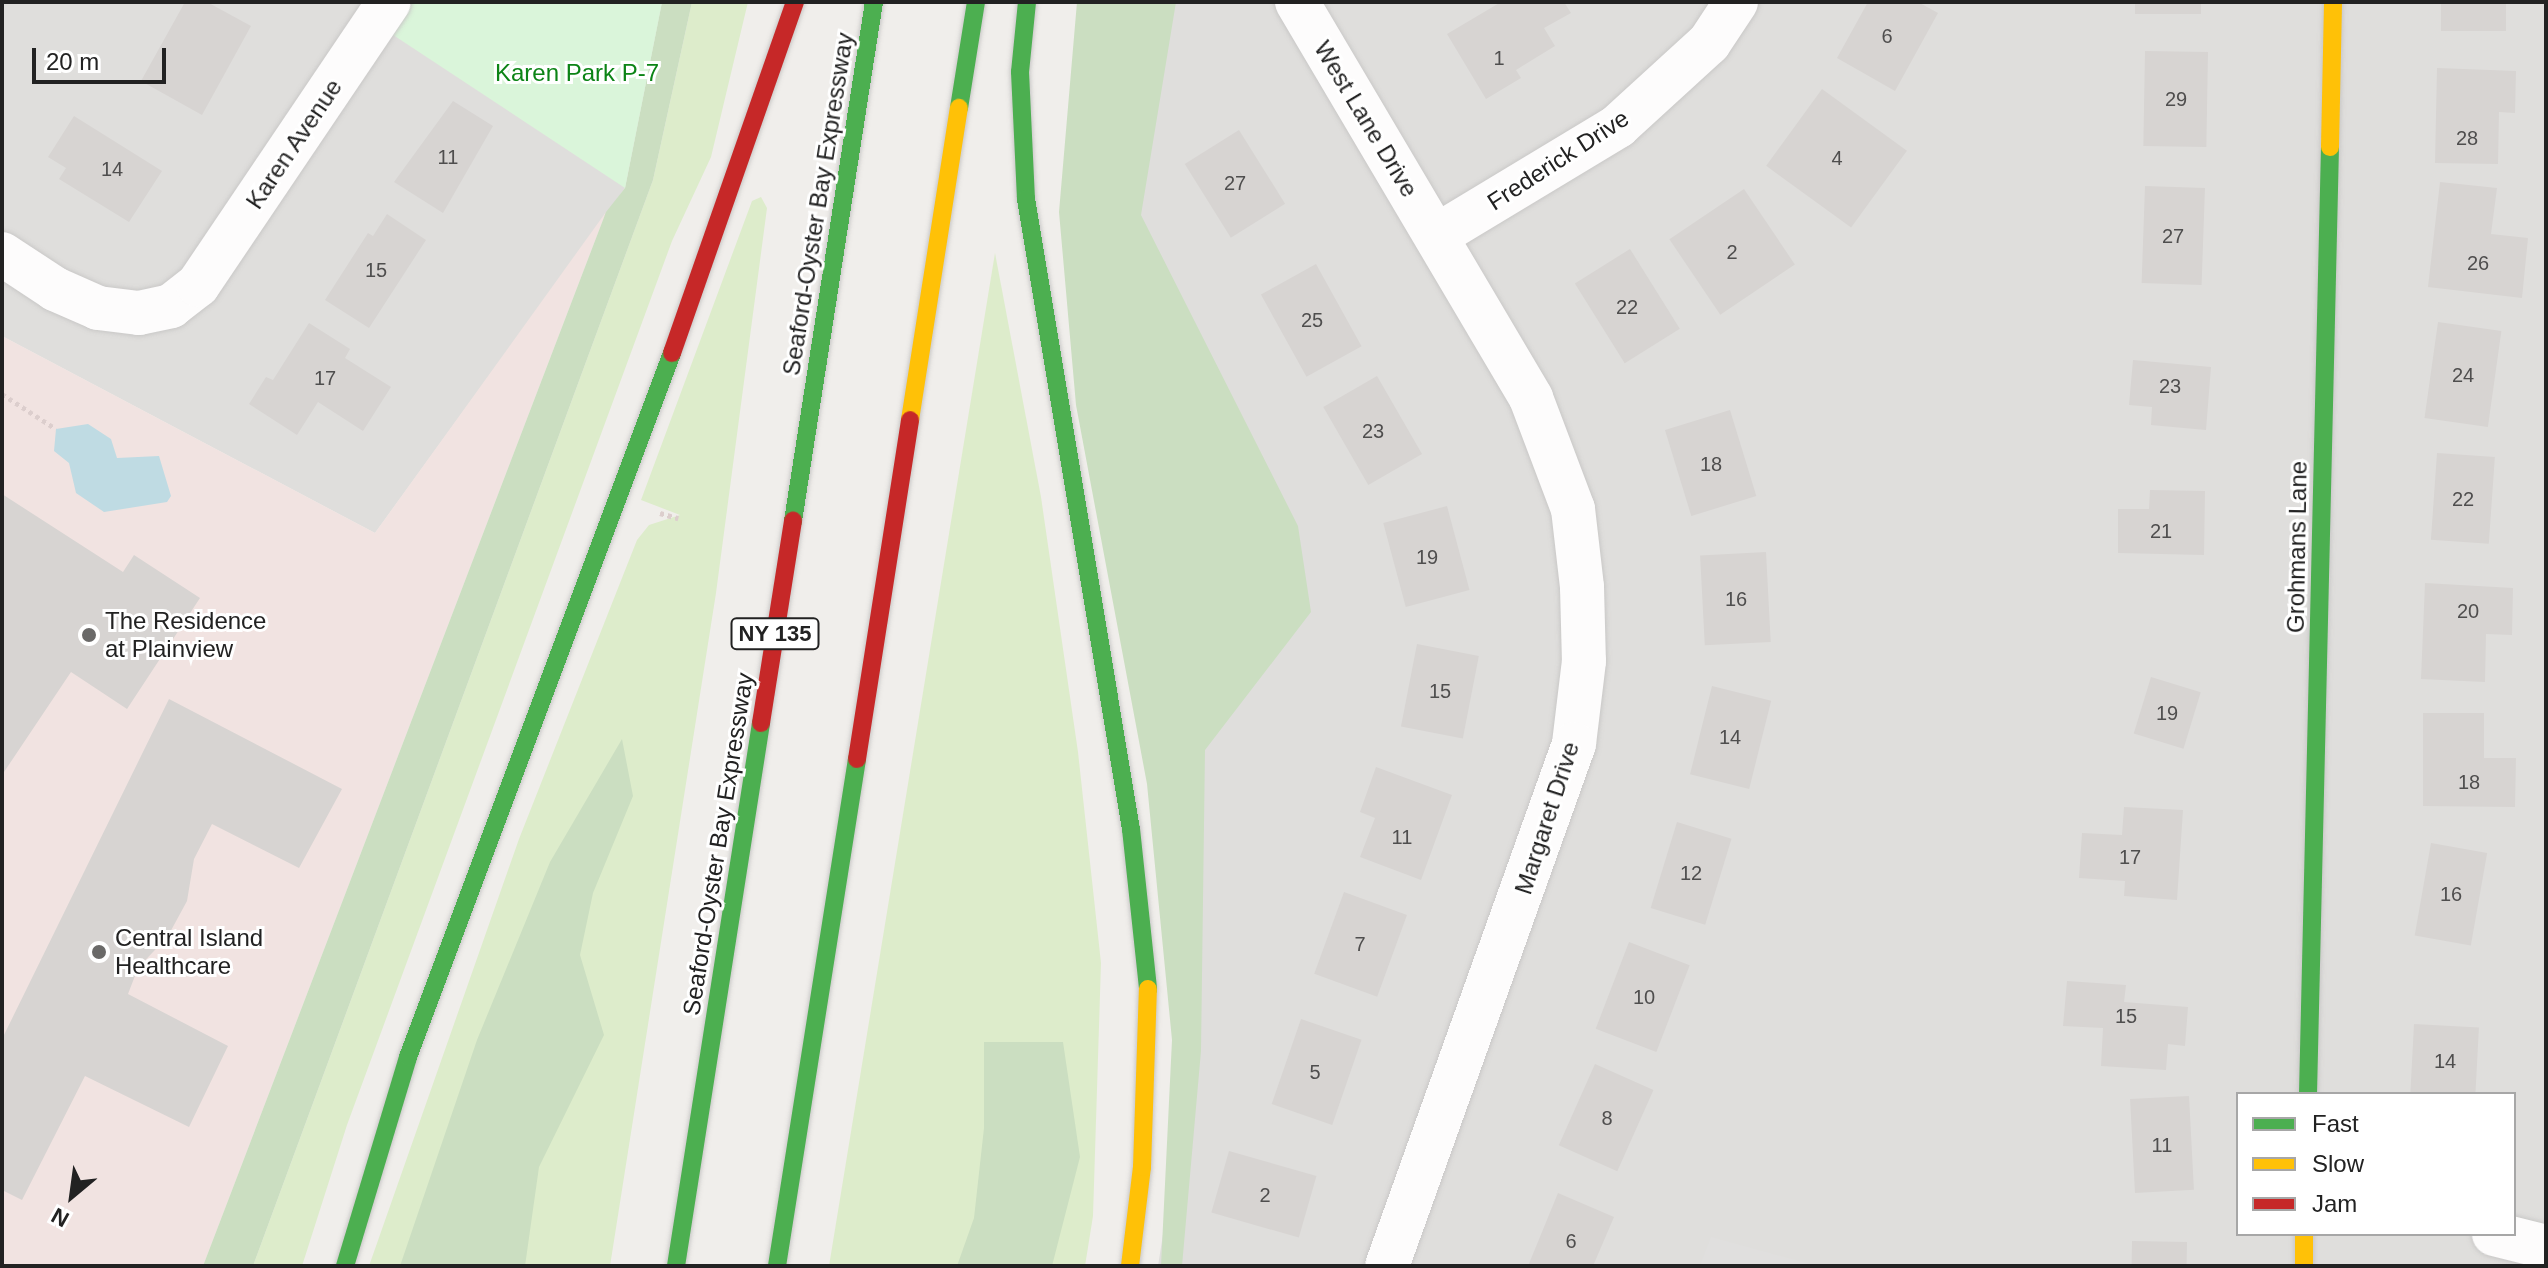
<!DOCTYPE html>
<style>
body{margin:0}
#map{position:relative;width:2548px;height:1268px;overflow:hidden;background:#f0eeeb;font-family:Arial,sans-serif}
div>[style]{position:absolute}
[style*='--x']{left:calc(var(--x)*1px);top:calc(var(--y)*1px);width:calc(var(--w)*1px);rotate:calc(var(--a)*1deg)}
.residential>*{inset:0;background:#dfdedc}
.commercial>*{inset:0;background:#f1e3e1}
.grass>*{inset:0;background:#ddeccb}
.forest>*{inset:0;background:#cbdec1}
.park>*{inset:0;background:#daf5da}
.parking>*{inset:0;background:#e0dfde}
.water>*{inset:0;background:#bfdbe3}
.building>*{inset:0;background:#d7d4d2;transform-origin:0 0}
.path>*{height:5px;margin-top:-2.5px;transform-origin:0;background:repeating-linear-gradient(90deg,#dccecd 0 4px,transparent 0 8px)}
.roads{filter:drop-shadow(0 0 2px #c9c8c7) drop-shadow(0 0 2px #c9c8c7)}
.street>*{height:44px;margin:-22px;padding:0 22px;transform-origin:22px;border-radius:22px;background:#fdfcfc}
.fast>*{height:18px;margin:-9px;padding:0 9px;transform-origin:9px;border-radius:9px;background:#4caf50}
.slow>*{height:18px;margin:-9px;padding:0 9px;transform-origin:9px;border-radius:9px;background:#ffc107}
.jam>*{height:18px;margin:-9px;padding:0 9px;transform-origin:9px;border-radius:9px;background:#c62828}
.dots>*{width:22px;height:22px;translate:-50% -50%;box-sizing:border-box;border:4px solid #fff;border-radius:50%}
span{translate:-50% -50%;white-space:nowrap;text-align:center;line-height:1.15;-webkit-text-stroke:6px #fff;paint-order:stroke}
.number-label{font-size:20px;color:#4f4e4e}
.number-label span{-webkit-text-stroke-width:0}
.shield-label span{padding:2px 6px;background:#fff;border:2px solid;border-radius:6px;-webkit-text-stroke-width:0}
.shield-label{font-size:22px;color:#222;font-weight:700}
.park-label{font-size:24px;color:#0c8416}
.street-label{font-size:24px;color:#222}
.poi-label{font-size:24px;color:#222}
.left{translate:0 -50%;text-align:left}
.frame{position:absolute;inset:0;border:4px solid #222;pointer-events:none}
.legend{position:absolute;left:2236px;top:1092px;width:280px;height:144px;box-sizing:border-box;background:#fff;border:2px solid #a7a7a7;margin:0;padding:10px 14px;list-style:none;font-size:24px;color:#222}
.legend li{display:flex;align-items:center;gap:16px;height:40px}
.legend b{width:40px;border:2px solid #a7a7a7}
.north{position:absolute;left:32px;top:1156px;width:80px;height:80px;-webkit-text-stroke:6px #fff;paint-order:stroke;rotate:209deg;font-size:22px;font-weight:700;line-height:32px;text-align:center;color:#222}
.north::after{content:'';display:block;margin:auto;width:28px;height:36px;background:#222;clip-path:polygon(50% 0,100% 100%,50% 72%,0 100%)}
.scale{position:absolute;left:32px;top:48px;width:134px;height:36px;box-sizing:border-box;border:4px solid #222;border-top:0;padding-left:10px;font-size:24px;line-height:28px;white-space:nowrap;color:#222;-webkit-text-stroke:6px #fff;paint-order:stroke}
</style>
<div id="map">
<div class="residential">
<i style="clip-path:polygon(2px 2px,662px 2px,625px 188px,375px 533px,2px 336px)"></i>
<i style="clip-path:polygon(evenodd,1135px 2px,2546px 2px,2546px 1266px,1158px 1266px,1196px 1025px,1110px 203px,1135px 2px,2238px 1094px,2514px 1094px,2514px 1234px,2238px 1234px,2238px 1094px)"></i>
</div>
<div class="commercial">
<i style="clip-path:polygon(606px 212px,203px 1266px,2px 1266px,2px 336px,375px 533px)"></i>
</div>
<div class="grass">
<i style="clip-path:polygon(692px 2px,748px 2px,711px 157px,672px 241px,347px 1125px,302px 1266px,253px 1266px,653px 180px)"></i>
<i style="clip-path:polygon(761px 197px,767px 208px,716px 593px,610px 1266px,369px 1266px,519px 839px,637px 540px,649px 525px,680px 515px,641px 500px,752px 201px)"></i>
<i style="clip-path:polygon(995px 253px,1041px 497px,1078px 752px,1101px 963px,1093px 1216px,1085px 1266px,829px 1266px)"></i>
</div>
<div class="forest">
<i style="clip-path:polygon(662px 2px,692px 2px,653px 180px,253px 1266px,203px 1266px,606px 212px,625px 188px)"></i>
<i style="clip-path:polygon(1077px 2px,1176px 2px,1141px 215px,1298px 526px,1311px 612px,1205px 750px,1201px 1051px,1182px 1266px,1161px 1266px,1172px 1040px,1147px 784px,1076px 405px,1059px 212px)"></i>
<i style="clip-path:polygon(622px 739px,633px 796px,593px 893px,580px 955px,604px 1035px,539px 1167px,525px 1266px,400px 1266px,477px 1040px,550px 862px)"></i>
<i style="clip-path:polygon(984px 1042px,1063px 1042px,1080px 1157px,1052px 1266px,957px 1266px,974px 1218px,984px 1128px)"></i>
</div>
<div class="park">
<i style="clip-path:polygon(389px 2px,662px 2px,625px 188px,375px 23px)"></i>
</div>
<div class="parking">
<i style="clip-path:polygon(1711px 1237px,1817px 1266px,1700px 1266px)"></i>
</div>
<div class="water">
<i style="clip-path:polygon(88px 424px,111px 439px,117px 458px,159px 456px,171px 496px,167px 502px,104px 512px,76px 493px,69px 463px,54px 451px,56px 429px)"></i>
</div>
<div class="building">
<i style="clip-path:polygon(185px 2px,207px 2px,251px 26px,202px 115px,141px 81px)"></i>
<i style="clip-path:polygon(1501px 2px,1564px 2px,1571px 13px,1544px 28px,1555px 46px,1516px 70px,1521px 78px,1486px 99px,1447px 34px)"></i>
<i style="clip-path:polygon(1868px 2px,1918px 2px,1938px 13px,1895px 91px,1837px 58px)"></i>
<i style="left:2135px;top:2px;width:66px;height:12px"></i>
<i style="left:2441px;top:2px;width:65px;height:29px"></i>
<i style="left:2145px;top:51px;width:63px;height:95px;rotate:1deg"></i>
<i style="clip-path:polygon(2437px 68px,2516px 71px,2515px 113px,2499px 112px,2498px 164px,2435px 163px)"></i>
<i style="left:1822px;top:89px;width:105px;height:95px;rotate:36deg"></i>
<i style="clip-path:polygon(453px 101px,493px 126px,443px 213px,394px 182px)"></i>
<i style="clip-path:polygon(74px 116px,162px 171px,129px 222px,59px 179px,66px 168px,48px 157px)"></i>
<i style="left:1239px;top:130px;width:87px;height:64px;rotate:58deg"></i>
<i style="clip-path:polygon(2440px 182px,2497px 188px,2491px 234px,2528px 238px,2522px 298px,2428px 287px)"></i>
<i style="left:2145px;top:186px;width:60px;height:97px;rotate:2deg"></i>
<i style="left:1744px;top:189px;width:91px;height:90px;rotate:56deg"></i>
<i style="clip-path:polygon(387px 214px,426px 240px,369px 328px,325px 300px,368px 233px,373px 236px)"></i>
<i style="left:1630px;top:249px;width:94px;height:65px;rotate:58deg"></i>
<i style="left:1316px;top:264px;width:94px;height:63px;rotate:61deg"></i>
<i style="left:2438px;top:322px;width:64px;height:97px;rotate:8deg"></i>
<i style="clip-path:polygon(309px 323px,350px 349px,345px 358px,391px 387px,363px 431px,318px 402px,297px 435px,249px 404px,266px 377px,273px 380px)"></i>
<i style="clip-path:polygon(2133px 360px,2211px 367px,2206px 430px,2151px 425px,2152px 407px,2129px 405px)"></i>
<i style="left:1377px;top:376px;width:90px;height:62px;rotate:60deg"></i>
<i style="left:1730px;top:410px;width:90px;height:68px;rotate:73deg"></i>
<i style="left:2437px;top:453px;width:58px;height:87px;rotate:4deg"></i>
<i style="clip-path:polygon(2150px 490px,2205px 491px,2204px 555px,2118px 553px,2118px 509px,2149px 509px)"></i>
<i style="clip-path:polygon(2px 494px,123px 572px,134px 555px,200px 598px,127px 709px,71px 672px,2px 775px)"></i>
<i style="left:1447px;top:506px;width:87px;height:66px;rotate:75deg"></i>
<i style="left:1766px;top:552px;width:90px;height:66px;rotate:87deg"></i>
<i style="clip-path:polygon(2425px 583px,2513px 588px,2512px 635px,2486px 634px,2485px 682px,2421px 679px)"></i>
<i style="left:1417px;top:644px;width:63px;height:84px;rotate:11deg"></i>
<i style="left:2151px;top:677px;width:52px;height:59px;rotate:17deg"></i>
<i style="left:1712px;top:686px;width:61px;height:91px;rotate:14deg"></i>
<i style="clip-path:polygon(169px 699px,342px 789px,299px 868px,212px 824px,194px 859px,187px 901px,168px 936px,138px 968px,128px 994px,228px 1046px,189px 1127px,85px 1076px,22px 1200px,2px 1190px,2px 1039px)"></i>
<i style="clip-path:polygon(2423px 713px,2484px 713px,2484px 758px,2516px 758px,2515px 807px,2423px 806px)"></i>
<i style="clip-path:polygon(1376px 767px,1452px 795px,1421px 880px,1360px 857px,1375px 818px,1360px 812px)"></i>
<i style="clip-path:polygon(2124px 807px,2183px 810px,2177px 900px,2124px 896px,2125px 881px,2079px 878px,2082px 833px,2122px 835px)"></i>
<i style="left:1677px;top:822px;width:57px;height:90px;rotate:17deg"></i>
<i style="left:2431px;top:843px;width:57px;height:94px;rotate:10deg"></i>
<i style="left:1344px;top:892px;width:67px;height:87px;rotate:20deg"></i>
<i style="left:1629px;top:942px;width:65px;height:93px;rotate:21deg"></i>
<i style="clip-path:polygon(2067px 981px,2126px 985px,2124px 1002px,2188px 1007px,2185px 1046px,2168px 1044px,2166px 1070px,2101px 1066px,2103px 1028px,2063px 1026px)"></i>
<i style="left:1301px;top:1019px;width:64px;height:90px;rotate:19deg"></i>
<i style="left:2414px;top:1024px;width:65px;height:70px;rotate:3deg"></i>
<i style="left:1595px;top:1064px;width:64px;height:89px;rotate:24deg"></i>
<i style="left:2189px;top:1096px;width:94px;height:59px;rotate:87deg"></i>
<i style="left:1229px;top:1151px;width:91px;height:64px;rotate:16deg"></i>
<i style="clip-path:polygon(1558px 1193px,1614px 1217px,1593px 1266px,1528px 1266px)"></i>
<i style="left:2132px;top:1241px;width:55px;height:25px;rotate:1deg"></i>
</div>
<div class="path">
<i style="--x:2;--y:394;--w:64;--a:32.9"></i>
<i style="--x:660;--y:513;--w:19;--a:16"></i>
</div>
<div class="roads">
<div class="street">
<i style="--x:1297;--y:2;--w:460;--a:59.4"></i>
<i style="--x:1531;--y:398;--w:119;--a:69.3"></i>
<i style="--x:1573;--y:509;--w:79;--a:83.4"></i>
<i style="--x:1582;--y:587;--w:74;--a:88.5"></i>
<i style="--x:1584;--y:661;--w:84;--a:96.9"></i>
<i style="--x:1574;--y:744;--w:554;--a:109.71"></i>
<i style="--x:1436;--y:236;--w:213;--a:-31.1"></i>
<i style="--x:1618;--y:126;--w:123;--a:-42.4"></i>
<i style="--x:1709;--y:43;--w:49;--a:-56.6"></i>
<i style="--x:2;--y:254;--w:64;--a:33.4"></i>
<i style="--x:55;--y:289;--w:47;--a:23.8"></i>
<i style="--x:98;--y:308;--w:41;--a:7"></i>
<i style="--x:139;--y:313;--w:33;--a:-12"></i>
<i style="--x:171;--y:306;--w:34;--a:-38"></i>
<i style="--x:198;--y:285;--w:341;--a:-56"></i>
<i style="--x:2494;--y:1234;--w:54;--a:14"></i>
</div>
<div class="fast">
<i style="--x:1027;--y:2;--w:70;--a:95.7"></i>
<i style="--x:1020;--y:72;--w:127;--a:87.3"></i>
<i style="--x:1026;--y:199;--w:639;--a:80.54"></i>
<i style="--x:1131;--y:829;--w:161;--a:83.9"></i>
<i style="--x:959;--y:108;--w:107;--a:-80.9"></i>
<i style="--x:793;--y:521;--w:525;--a:-81.13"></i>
<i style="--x:2308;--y:1094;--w:947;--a:-88.67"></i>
<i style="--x:345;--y:1266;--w:218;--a:-73.2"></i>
<i style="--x:408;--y:1057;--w:752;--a:-69.44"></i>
<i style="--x:676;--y:1266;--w:550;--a:-81.1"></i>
<i style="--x:777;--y:1266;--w:513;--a:-81.03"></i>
</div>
<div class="slow">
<i style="--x:2330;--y:147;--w:145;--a:-88.8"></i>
<i style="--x:910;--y:420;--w:316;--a:-81.1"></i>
<i style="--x:2304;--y:1234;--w:32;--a:90"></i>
<i style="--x:1130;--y:1266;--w:100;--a:-83.1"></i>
<i style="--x:1142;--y:1167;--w:178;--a:-88.1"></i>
</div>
<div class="jam">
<i style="--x:672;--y:353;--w:372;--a:-70.7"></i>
<i style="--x:761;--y:723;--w:205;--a:-81"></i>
<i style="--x:857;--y:759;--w:343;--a:-81.1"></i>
</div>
</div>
<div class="dots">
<i style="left:89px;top:635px;background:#6a6968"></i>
<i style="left:99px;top:952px;background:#6a6968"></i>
</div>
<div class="number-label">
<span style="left:1887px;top:36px">6</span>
<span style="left:1499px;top:58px">1</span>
<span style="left:2176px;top:99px">29</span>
<span style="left:2467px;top:138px">28</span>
<span style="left:448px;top:157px">11</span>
<span style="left:1837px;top:158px">4</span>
<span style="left:112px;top:169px">14</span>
<span style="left:1235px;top:183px">27</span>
<span style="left:2173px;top:236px">27</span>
<span style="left:1732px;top:252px">2</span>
<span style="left:2478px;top:263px">26</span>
<span style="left:376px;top:270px">15</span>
<span style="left:1627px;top:307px">22</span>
<span style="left:1312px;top:320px">25</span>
<span style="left:2463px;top:375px">24</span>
<span style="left:325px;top:378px">17</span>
<span style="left:2170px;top:386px">23</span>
<span style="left:1373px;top:431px">23</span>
<span style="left:1711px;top:464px">18</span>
<span style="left:2463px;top:499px">22</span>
<span style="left:2161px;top:531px">21</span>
<span style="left:1427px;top:557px">19</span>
<span style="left:1736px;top:599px">16</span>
<span style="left:2468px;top:611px">20</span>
<span style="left:1440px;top:691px">15</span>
<span style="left:2167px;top:713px">19</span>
<span style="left:1730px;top:737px">14</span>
<span style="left:2469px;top:782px">18</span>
<span style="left:1402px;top:837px">11</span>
<span style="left:2130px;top:857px">17</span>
<span style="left:1691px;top:873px">12</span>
<span style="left:2451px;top:894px">16</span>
<span style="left:1360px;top:944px">7</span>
<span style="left:1644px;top:997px">10</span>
<span style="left:2126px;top:1016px">15</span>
<span style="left:2445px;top:1061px">14</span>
<span style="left:1315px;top:1072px">5</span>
<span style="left:1607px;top:1118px">8</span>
<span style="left:2162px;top:1145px">11</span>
<span style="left:1265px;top:1195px">2</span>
<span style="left:1571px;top:1241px">6</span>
</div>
<div class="shield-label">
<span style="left:775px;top:634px">NY 135</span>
</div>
<div class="park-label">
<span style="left:577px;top:73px">Karen Park P-7</span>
</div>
<div class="street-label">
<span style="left:1366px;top:119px;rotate:59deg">West Lane Drive</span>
<span style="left:294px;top:144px;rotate:-56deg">Karen Avenue</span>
<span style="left:1558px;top:160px;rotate:-33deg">Frederick Drive</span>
<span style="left:818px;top:204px;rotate:-81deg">Seaford-Oyster Bay Expressway</span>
<span style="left:2297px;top:547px;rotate:-89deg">Grohmans Lane</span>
<span style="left:1547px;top:818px;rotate:-72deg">Margaret Drive</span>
<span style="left:718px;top:844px;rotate:-81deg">Seaford-Oyster Bay Expressway</span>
</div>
<div class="poi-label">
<span class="left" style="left:105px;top:635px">The Residence<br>at Plainview</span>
<span class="left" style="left:115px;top:952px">Central Island<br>Healthcare</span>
</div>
<div class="frame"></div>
<ul class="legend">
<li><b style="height:10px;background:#4caf50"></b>Fast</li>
<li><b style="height:10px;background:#ffc107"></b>Slow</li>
<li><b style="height:10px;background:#c62828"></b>Jam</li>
</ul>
<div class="north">N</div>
<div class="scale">20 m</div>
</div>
